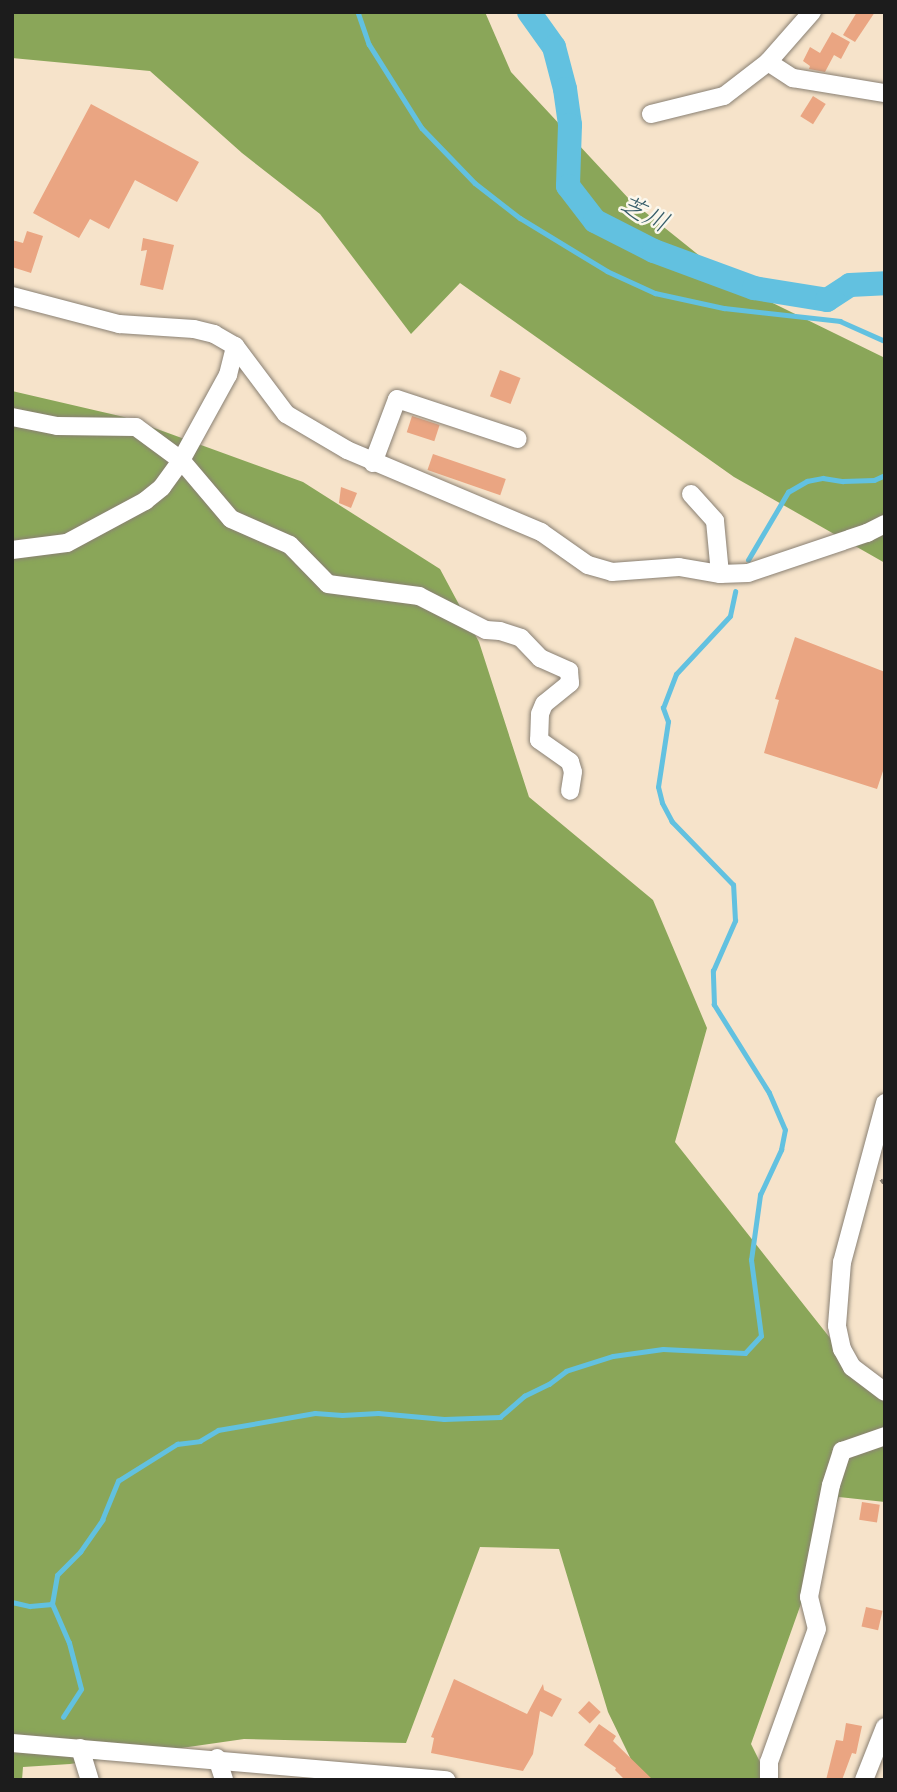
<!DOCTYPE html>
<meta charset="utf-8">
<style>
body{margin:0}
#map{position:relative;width:897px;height:1792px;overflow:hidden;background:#f6e3ca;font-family:"Playpen Sans","Klee One",sans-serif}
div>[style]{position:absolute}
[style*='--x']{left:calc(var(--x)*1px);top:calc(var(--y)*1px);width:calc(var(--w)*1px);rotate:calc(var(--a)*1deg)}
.forest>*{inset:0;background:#8aa659}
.stream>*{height:4.5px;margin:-2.25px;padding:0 2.25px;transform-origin:2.25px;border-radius:2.25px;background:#62c1e0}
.river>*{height:24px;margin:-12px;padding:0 12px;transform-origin:12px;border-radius:12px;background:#62c1e0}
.building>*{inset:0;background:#eaa582;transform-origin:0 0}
.path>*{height:2.5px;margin-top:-1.25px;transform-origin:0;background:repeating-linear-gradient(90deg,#898073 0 5px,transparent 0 10px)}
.roads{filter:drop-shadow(0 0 2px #898073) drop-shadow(0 0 2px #898073)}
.minor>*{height:18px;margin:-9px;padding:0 9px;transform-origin:9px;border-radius:9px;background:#fff}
span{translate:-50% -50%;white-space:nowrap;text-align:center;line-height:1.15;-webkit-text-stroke:5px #fbf7ec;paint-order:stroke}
.water-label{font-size:26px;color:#385e6a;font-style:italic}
.frame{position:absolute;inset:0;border:14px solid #1c1c1c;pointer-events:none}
</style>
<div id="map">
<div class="forest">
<i style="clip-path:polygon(12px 12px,485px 12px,511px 72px,630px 200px,736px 285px,885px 358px,885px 563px,734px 477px,460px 283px,411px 334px,320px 214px,242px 153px,150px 71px,12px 58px)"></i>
<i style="clip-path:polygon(12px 391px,124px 417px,303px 482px,440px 569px,479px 642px,529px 797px,653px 900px,707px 1028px,675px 1142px,834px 1343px,885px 1390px,885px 1502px,839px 1497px,751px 1744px,769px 1780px,641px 1780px,608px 1712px,559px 1549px,480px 1547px,406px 1743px,244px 1739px,70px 1764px,23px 1767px,22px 1780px,12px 1780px)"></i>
</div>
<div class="stream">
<i style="--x:358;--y:12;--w:34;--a:71"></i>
<i style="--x:369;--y:44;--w:99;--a:57.8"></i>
<i style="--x:422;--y:128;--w:76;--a:46.1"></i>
<i style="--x:475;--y:183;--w:57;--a:37.9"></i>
<i style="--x:520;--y:218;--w:102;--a:31.3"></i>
<i style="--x:607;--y:271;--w:53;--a:24.6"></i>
<i style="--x:655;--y:293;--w:71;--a:12.3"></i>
<i style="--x:724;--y:308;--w:117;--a:6.4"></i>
<i style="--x:840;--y:321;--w:49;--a:24"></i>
<i style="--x:748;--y:560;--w:79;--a:-59.5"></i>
<i style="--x:788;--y:492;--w:22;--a:-30"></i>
<i style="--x:807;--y:481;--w:16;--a:-11"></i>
<i style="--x:823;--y:478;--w:20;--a:9"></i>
<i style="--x:843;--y:481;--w:31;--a:-2"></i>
<i style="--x:874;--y:480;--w:12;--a:-24"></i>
<i style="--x:12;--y:1602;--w:18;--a:13"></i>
<i style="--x:30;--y:1606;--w:22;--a:-5"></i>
<i style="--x:63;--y:1717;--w:33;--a:-57"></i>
<i style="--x:81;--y:1689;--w:48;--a:-104.6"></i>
<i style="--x:69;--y:1643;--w:43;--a:-113.6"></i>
<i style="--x:52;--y:1604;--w:29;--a:-80"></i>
<i style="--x:57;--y:1575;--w:33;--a:-45"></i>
<i style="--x:80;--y:1552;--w:39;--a:-55"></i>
<i style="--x:102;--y:1520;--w:42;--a:-67.7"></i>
<i style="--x:118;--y:1481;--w:70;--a:-32.1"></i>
<i style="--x:177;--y:1444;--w:23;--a:-7"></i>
<i style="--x:200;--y:1441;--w:21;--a:-31"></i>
<i style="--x:218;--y:1430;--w:98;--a:-9.9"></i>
<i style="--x:315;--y:1413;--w:27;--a:4"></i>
<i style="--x:342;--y:1415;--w:36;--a:-3"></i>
<i style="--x:378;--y:1413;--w:66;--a:5.2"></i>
<i style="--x:444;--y:1419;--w:56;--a:-2"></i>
<i style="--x:500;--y:1417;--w:32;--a:-41"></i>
<i style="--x:524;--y:1396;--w:28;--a:-26"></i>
<i style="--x:549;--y:1384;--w:21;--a:-37"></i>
<i style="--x:566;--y:1371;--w:49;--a:-17.7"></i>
<i style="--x:613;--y:1356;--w:50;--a:-8"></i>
<i style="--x:663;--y:1349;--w:82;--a:2.8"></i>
<i style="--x:745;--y:1353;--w:23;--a:-47"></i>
<i style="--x:761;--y:1336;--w:77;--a:-97.5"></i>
<i style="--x:751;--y:1260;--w:66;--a:-82.1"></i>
<i style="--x:760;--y:1195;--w:50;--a:-65"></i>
<i style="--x:781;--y:1150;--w:20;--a:-79"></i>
<i style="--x:785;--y:1130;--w:40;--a:-113.4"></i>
<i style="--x:769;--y:1093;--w:104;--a:-122"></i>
<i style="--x:714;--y:1005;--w:34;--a:-92"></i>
<i style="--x:713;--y:971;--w:55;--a:-66.3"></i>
<i style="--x:735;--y:921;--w:36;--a:-93"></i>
<i style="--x:733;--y:885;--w:88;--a:-134.1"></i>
<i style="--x:672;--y:822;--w:21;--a:-118"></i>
<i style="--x:662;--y:803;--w:16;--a:-104"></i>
<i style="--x:658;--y:787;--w:66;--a:-81.3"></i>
<i style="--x:668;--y:722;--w:15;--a:-110"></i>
<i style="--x:663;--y:708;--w:36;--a:-69"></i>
<i style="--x:676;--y:674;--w:79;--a:-47"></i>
<i style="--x:730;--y:616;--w:25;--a:-78"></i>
</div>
<div class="river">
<i style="--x:529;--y:12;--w:43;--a:54.5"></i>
<i style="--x:554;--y:47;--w:43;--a:75.3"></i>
<i style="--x:565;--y:89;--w:36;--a:82"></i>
<i style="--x:570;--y:125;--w:61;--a:91.9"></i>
<i style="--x:568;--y:186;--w:44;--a:52.4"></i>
<i style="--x:595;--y:221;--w:66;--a:27"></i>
<i style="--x:654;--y:251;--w:107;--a:20.3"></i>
<i style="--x:754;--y:288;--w:74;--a:9.3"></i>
<i style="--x:827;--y:300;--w:27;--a:-33"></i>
<i style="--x:850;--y:285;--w:35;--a:-3"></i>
</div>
<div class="building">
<i style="clip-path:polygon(857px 12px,875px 12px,855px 42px,843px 35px)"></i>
<i style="clip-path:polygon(832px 32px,850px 42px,841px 59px,834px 55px,825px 72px,809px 69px,810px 66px,803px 61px,810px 47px,820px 53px)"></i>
<i style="left:813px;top:96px;width:15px;height:24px;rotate:32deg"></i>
<i style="clip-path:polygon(91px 104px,199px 162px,177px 202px,135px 180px,109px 229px,90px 219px,79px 238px,33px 213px)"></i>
<i style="clip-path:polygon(27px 231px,43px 236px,31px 273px,12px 267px,12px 240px,23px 243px)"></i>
<i style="clip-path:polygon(143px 238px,174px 245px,163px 290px,140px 285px,147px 250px,141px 251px)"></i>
<i style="left:500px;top:370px;width:22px;height:28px;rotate:21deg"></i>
<i style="left:412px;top:416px;width:29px;height:17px;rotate:18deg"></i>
<i style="left:433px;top:454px;width:77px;height:17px;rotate:19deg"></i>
<i style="clip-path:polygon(341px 487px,357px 493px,351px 508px,339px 503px)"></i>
<i style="clip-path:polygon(795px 637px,885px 672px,885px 765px,877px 789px,764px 753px,779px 700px,775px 699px)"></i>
<i style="left:862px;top:1502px;width:18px;height:18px;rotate:9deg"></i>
<i style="left:866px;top:1607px;width:17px;height:20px;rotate:13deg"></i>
<i style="clip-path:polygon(454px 1679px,527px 1714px,543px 1684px,544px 1690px,562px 1699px,552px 1717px,540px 1711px,533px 1754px,523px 1771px,431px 1753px,434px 1738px,431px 1737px)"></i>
<i style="left:589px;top:1701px;width:16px;height:16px;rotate:43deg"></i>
<i style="clip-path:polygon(846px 1723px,862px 1726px,856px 1754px,852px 1753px,842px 1780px,826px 1780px,836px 1740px,843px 1741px)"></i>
<i style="clip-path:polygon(599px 1724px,616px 1736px,613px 1741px,653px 1780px,625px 1780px,615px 1770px,616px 1768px,584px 1745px)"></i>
</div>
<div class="path">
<i style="--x:881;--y:1179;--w:7;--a:56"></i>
</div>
<div class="roads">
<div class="minor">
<i style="--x:768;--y:62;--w:30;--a:33"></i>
<i style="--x:793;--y:78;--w:93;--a:9.3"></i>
<i style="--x:651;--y:114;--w:75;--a:-13.9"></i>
<i style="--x:724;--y:96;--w:56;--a:-37.7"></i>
<i style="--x:768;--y:62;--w:67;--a:-48.7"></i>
<i style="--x:12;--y:296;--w:111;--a:14.7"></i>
<i style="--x:119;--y:324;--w:75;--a:3.8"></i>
<i style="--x:194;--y:329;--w:21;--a:14"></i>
<i style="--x:214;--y:334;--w:24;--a:30"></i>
<i style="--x:235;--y:346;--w:85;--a:53.1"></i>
<i style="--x:286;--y:414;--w:71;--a:30.5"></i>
<i style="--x:347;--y:450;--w:211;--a:22.9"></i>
<i style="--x:541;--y:532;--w:57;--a:35.1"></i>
<i style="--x:588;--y:565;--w:25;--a:16"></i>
<i style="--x:612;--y:572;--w:67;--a:-4.3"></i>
<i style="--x:679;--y:567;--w:42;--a:9.7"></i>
<i style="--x:720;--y:574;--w:28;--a:-2"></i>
<i style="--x:748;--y:573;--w:126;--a:-18.6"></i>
<i style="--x:867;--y:533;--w:20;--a:-27"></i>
<i style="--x:12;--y:417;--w:46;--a:11.3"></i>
<i style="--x:57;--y:426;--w:79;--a:0.7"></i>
<i style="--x:136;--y:427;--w:56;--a:36.3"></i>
<i style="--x:181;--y:460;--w:77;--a:49.7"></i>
<i style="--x:231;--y:519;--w:64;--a:23.8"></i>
<i style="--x:290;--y:545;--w:54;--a:45.7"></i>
<i style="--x:328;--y:584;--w:92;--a:7.5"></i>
<i style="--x:419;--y:596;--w:75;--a:26.9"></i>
<i style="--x:486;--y:630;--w:14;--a:4"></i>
<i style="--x:500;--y:631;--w:22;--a:18"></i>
<i style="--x:521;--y:638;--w:28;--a:46"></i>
<i style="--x:540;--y:658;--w:32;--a:24"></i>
<i style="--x:569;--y:671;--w:12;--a:85"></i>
<i style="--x:570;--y:683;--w:33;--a:141"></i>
<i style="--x:544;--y:704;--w:11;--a:112"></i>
<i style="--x:540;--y:714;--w:26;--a:92"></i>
<i style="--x:539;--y:740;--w:38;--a:35"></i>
<i style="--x:570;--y:762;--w:10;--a:73"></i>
<i style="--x:573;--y:772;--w:19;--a:99"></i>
<i style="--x:373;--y:463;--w:68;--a:-69.4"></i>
<i style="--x:397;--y:399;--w:127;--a:18.3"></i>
<i style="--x:691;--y:494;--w:36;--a:48"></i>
<i style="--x:715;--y:521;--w:53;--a:84.6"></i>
<i style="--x:12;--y:550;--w:55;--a:-7.3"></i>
<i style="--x:67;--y:543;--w:89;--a:-28.3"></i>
<i style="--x:145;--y:501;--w:22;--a:-39"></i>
<i style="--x:162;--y:487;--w:29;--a:-54"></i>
<i style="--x:179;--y:464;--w:102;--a:-61.2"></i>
<i style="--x:228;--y:375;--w:30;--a:-76"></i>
<i style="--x:885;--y:1103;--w:165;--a:105.1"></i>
<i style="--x:842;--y:1262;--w:64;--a:94.5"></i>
<i style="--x:837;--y:1326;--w:24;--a:78"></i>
<i style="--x:842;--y:1349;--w:21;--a:61"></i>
<i style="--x:852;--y:1367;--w:41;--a:37.1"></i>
<i style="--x:12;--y:1743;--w:436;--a:4.9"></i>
<i style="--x:80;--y:1748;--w:34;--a:73"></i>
<i style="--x:217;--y:1758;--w:23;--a:72"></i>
<i style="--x:769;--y:1780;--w:18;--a:-90"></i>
<i style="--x:769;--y:1762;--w:141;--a:-70.2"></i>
<i style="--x:817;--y:1629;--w:33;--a:-104"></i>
<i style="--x:809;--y:1597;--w:114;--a:-78.9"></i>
<i style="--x:831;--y:1485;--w:36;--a:-72"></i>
<i style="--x:842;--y:1451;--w:46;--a:-19.2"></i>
<i style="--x:864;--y:1780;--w:57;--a:-68.4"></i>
</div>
</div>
<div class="water-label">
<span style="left:645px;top:212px;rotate:26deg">芝川</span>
</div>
<div class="frame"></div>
</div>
